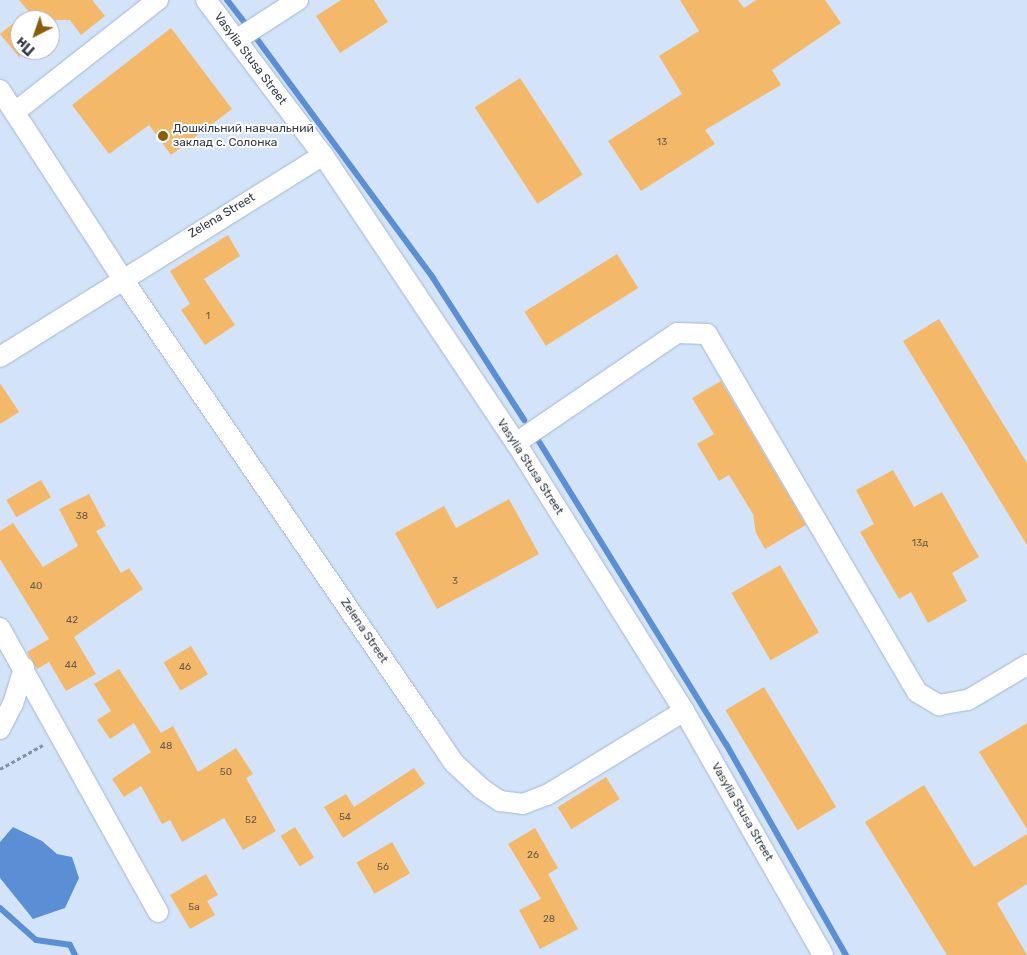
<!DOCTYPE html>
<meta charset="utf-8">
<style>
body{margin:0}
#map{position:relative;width:1027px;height:955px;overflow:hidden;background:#d3e4fa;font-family:Rubik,sans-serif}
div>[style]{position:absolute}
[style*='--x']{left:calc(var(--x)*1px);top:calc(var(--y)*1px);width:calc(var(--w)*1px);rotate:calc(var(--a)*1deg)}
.water>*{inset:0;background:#5b8fd5}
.stream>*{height:6px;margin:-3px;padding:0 3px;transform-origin:3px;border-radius:3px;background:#5b8fd5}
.building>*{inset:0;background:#f4b869;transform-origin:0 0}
.path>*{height:3px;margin-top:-1.5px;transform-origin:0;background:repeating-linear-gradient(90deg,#8692a3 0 4px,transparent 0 6.5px)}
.roads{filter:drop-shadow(0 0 1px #a3b7d2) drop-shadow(0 0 1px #a3b7d2)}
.minor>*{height:20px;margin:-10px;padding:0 10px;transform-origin:10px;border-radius:10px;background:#fff}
.dots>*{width:14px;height:14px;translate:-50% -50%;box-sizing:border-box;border:2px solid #fff;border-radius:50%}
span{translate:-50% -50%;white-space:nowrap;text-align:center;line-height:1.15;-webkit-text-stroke:4px #fff;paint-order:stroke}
.number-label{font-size:10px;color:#635a4f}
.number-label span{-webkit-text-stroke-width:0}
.street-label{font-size:12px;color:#333b46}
.poi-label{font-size:12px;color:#333b46}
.left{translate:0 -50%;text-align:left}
.north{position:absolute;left:10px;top:10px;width:50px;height:50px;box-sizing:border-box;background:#fff;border:1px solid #adb1b5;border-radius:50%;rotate:221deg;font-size:14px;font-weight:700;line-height:20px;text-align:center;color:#333b46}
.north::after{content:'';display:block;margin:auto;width:18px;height:22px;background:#8d5c06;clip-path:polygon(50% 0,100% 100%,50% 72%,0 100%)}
</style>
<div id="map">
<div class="water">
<i style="clip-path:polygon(13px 827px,42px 841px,57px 854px,72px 857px,79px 878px,65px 908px,33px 919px,0 878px,0 842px)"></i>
</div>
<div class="stream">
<i style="--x:227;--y:0;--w:33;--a:52"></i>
<i style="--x:254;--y:35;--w:302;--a:53.6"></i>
<i style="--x:433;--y:278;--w:169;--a:57.3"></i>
<i style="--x:538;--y:440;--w:357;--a:58.3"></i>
<i style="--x:726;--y:744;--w:243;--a:60.4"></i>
<i style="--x:0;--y:908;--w:48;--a:41.6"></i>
<i style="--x:36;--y:940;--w:34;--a:8"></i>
<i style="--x:70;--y:945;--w:11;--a:63"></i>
</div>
<div class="building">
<i style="clip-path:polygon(19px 0,92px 0,105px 16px,81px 35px,70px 20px,36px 20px)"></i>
<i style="clip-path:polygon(341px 0,374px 0,388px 22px,340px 53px,316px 16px)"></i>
<i style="clip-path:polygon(680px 0,738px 0,744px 8px,756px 0,825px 0,841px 23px,772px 70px,781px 85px,705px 130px,715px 144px,641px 191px,608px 141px,682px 94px,659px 56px,699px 31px)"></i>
<i style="clip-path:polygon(20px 18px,20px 58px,0 34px)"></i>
<i style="clip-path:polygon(171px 28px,232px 109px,171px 155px,149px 125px,109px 154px,72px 105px)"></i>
<i style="left:520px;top:78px;width:115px;height:54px;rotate:57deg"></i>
<i style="clip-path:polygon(228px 235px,240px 256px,204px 279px,235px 325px,205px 345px,181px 310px,190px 304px,170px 271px)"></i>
<i style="left:617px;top:254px;width:40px;height:109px;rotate:58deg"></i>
<i style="clip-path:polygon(939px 319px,1027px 463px,1027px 545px,903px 341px)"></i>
<i style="clip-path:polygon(721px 381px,806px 525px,765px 549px,756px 533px,753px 514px,729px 475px,719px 481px,697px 444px,714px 434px,692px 398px)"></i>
<i style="clip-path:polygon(0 383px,19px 412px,0 424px)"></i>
<i style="clip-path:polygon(893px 470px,914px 507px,942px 492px,979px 557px,952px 573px,967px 601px,928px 623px,911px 592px,899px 599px,860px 532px,874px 524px,856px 490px)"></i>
<i style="left:41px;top:480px;width:20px;height:40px;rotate:60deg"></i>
<i style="clip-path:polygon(89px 494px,106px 526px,96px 531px,121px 573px,129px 568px,143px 589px,74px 637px,96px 674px,66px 691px,49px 662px,37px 669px,27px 652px,49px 639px,0 559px,0 531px,13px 523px,43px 567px,78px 546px,59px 509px)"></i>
<i style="clip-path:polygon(509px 499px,539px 554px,437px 609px,395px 533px,444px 506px,456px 528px)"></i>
<i style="left:780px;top:565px;width:78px;height:56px;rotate:60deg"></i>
<i style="left:191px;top:646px;width:33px;height:32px;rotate:59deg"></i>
<i style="clip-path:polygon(119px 669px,161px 733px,173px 726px,198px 772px,236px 748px,253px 774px,246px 778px,276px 831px,243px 850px,224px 818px,182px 842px,170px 820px,162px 824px,141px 786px,124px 797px,112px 779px,151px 752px,134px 723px,110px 739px,97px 720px,111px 711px,94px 684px)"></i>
<i style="left:764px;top:687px;width:140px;height:45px;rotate:59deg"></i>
<i style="clip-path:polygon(1027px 723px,1027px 829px,979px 752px)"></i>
<i style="clip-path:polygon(414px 768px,425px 784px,343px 838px,324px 807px,346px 794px,354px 807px)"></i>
<i style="left:606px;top:777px;width:26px;height:57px;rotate:58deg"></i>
<i style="clip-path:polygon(924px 785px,974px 867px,1027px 834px,1027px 884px,997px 903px,1027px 955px,947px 955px,865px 822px)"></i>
<i style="left:295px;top:827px;width:36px;height:17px;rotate:58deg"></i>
<i style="clip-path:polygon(535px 828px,558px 868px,548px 874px,578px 929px,540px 949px,519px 910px,541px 899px,508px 844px)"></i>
<i style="left:392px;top:842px;width:36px;height:41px;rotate:60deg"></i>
<i style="clip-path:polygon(206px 874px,218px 895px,207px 901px,215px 915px,190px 929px,170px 895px)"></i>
</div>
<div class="path">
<i style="--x:0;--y:769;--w:49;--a:-29.2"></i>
</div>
<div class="roads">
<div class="minor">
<i style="--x:206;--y:0;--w:194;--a:53"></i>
<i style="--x:323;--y:155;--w:347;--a:56.2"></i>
<i style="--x:516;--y:443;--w:316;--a:57.9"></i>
<i style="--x:684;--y:711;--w:281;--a:60.3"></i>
<i style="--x:236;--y:40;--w:74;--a:-32.8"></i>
<i style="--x:0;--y:90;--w:224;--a:57"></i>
<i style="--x:122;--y:278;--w:550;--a:55.59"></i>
<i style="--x:433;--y:732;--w:37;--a:56"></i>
<i style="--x:454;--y:763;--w:38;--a:43"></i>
<i style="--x:482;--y:789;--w:22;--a:34"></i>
<i style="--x:500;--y:801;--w:23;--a:7"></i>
<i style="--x:523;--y:804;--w:26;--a:-21"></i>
<i style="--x:547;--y:795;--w:161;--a:-31.5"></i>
<i style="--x:15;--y:112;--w:182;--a:-38.1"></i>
<i style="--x:0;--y:357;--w:381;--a:-32"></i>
<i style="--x:516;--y:443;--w:195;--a:-34.3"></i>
<i style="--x:677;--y:333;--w:30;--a:2"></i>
<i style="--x:707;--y:334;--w:415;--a:59.6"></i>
<i style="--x:917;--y:692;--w:26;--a:31"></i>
<i style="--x:939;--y:705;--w:29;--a:-10"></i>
<i style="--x:968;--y:700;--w:69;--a:-30.7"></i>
<i style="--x:0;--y:628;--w:325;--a:60.9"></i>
<i style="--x:0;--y:729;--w:28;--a:-63"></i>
<i style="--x:13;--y:704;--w:38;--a:-73"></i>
</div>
</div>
<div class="dots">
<i style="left:163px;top:136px;background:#8d5c06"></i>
</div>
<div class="number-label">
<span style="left:662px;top:143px">13</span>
<span style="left:208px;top:317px">1</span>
<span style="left:82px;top:517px">38</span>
<span style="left:920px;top:544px">13д</span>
<span style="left:455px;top:582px">3</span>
<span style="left:36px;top:587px">40</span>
<span style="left:72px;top:621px">42</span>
<span style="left:71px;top:666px">44</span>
<span style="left:185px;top:668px">46</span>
<span style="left:166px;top:747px">48</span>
<span style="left:226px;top:773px">50</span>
<span style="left:345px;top:818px">54</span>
<span style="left:251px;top:821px">52</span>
<span style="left:533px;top:856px">26</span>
<span style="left:383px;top:868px">56</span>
<span style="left:194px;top:908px">5а</span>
<span style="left:549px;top:920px">28</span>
</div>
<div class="street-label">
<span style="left:250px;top:59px;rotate:53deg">Vasylia Stusa Street</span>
<span style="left:222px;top:216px;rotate:-31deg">Zelena Street</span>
<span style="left:530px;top:467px;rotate:57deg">Vasylia Stusa Street</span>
<span style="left:364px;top:631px;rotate:56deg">Zelena Street</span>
<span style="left:742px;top:812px;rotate:60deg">Vasylia Stusa Street</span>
</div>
<div class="poi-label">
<span class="left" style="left:173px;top:136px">Дошкільний навчальний<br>заклад с. Солонка</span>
</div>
<div class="north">Пн</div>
</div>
